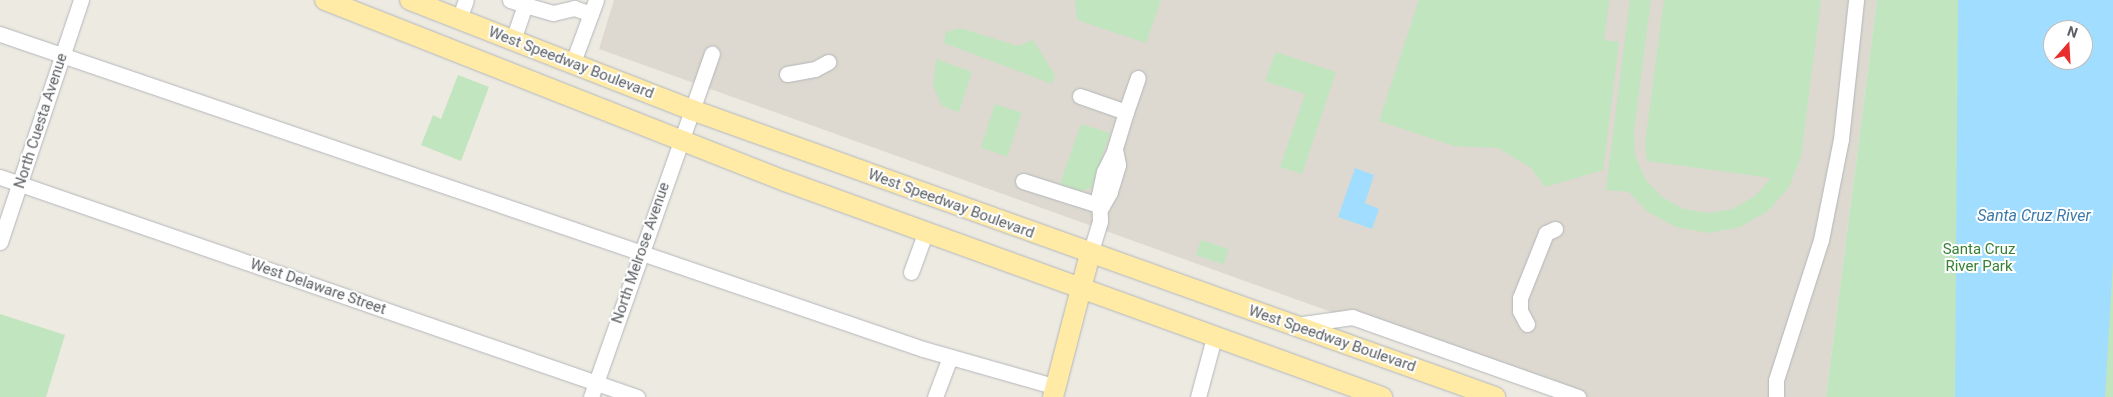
<!DOCTYPE html>
<style>
body{margin:0}
#map{position:relative;width:2113px;height:397px;overflow:hidden;background:#edeae2;font-family:Roboto,sans-serif}
div>[style]{position:absolute}
[style*='--x']{left:calc(var(--x)*1px);top:calc(var(--y)*1px);width:calc(var(--w)*1px);rotate:calc(var(--a)*1deg)}
.education>*{inset:0;background:#ddd9d0}
.green>*{inset:0;background:#c1e5be;transform-origin:0 0}
.water>*{inset:0;background:#a1ddff}
.roads{filter:drop-shadow(0 0 1px #b3b6ba) drop-shadow(0 0 1px #b3b6ba)}
.minor>*{height:15px;margin:-7.5px;padding:0 7.5px;transform-origin:7.5px;border-radius:7.5px;background:#fff}
.major>*{height:20px;margin:-10px;padding:0 10px;transform-origin:10px;border-radius:10px;background:#ffeaa6}
span{translate:-50% -50%;white-space:nowrap;text-align:center;line-height:1.15;-webkit-text-stroke:4px #fff;paint-order:stroke}
.street-label{font-size:15px;color:#5b5f63}
.park-label{font-size:15px;color:#368134}
.water-label{font-size:16px;color:#3c79a8;font-style:italic}
.north{position:absolute;left:2043px;top:20px;width:50px;height:50px;box-sizing:border-box;background:#fff;border:1px solid #bdbfc1;border-radius:50%;rotate:19deg;font-size:14px;font-weight:700;line-height:20px;text-align:center;color:#5b5f63}
.north::after{content:'';display:block;margin:auto;width:18px;height:22px;background:#e92d2d;clip-path:polygon(50% 0,100% 100%,50% 72%,0 100%)}
</style>
<div id="map">
<div class="education">
<i style="clip-path:polygon(614px 0,1877px 0,1826px 397px,1568px 397px,599px 49px)"></i>
</div>
<div class="green">
<i style="clip-path:polygon(1075px 0,1161px 0,1146px 43px,1077px 20px)"></i>
<i style="clip-path:polygon(1419px 0,1609px 0,1604px 40px,1619px 42px,1603px 170px,1545px 187px,1531px 168px,1498px 148px,1454px 146px,1379px 121px)"></i>
<i style="clip-path:polygon(1630px 0,1651px 0,1634px 131px,1635px 155px,1645px 179px,1662px 197px,1683px 209px,1708px 213px,1733px 209px,1755px 196px,1771px 178px,1647px 161px,1645px 143px,1664px 0,1821px 0,1801px 157px,1789px 187px,1768px 211px,1740px 227px,1708px 233px,1676px 227px,1648px 212px,1629px 192px,1606px 190px)"></i>
<i style="clip-path:polygon(evenodd,1877px 0,2113px 0,2113px 397px,1826px 397px,1877px 0,2053px 30px,2083px 30px,2083px 60px,2053px 60px,2053px 30px)"></i>
<i style="clip-path:polygon(960px 28px,1018px 46px,1033px 40px,1055px 75px,1052px 84px,944px 43px,946px 32px)"></i>
<i style="clip-path:polygon(1276px 52px,1336px 72px,1302px 174px,1280px 167px,1305px 94px,1265px 81px)"></i>
<i style="clip-path:polygon(936px 59px,972px 72px,959px 112px,942px 106px,933px 86px)"></i>
<i style="clip-path:polygon(458px 75px,489px 87px,461px 161px,421px 145px,433px 115px,441px 119px)"></i>
<i style="left:995px;top:104px;width:28px;height:46px;rotate:18deg"></i>
<i style="clip-path:polygon(1081px 124px,1110px 133px,1091px 188px,1081px 191px,1060px 184px)"></i>
<i style="left:1201px;top:240px;width:29px;height:16px;rotate:18deg"></i>
<i style="clip-path:polygon(0 314px,65px 335px,46px 397px,0 397px)"></i>
</div>
<div class="water">
<i style="clip-path:polygon(evenodd,1958px 0,2113px 0,2113px 261px,2105px 397px,1955px 397px,1958px 0,2053px 30px,2083px 30px,2083px 60px,2053px 60px,2053px 30px)"></i>
<i style="clip-path:polygon(1355px 168px,1374px 175px,1365px 203px,1379px 209px,1372px 229px,1338px 217px)"></i>
</div>
<div class="roads">
<div class="minor">
<i style="--x:510;--y:0;--w:16;--a:18"></i>
<i style="--x:525;--y:5;--w:36;--a:109"></i>
<i style="--x:525;--y:5;--w:29;--a:16"></i>
<i style="--x:553;--y:13;--w:22;--a:-13"></i>
<i style="--x:574;--y:8;--w:18;--a:19"></i>
<i style="--x:459;--y:19;--w:20;--a:-70"></i>
<i style="--x:0;--y:34;--w:975;--a:18.84"></i>
<i style="--x:923;--y:349;--w:138;--a:15.9"></i>
<i style="--x:573;--y:62;--w:66;--a:-69.6"></i>
<i style="--x:787;--y:74;--w:28;--a:-10"></i>
<i style="--x:815;--y:69;--w:15;--a:-28"></i>
<i style="--x:1080;--y:96;--w:49;--a:19.2"></i>
<i style="--x:1126;--y:112;--w:39;--a:107"></i>
<i style="--x:1126;--y:112;--w:36;--a:-71"></i>
<i style="--x:0;--y:177;--w:674;--a:19.05"></i>
<i style="--x:1023;--y:181;--w:83;--a:17.6"></i>
<i style="--x:0;--y:242;--w:255;--a:-71.5"></i>
<i style="--x:1090;--y:254;--w:34;--a:-73"></i>
<i style="--x:1100;--y:221;--w:26;--a:-92"></i>
<i style="--x:1099;--y:195;--w:24;--a:-78"></i>
<i style="--x:1104;--y:172;--w:25;--a:-64"></i>
<i style="--x:1115;--y:149;--w:16;--a:79"></i>
<i style="--x:1118;--y:165;--w:28;--a:107"></i>
<i style="--x:1110;--y:192;--w:16;--a:120"></i>
<i style="--x:911;--y:272;--w:44;--a:-69.9"></i>
<i style="--x:1527;--y:324;--w:15;--a:-118"></i>
<i style="--x:1520;--y:311;--w:13;--a:-90"></i>
<i style="--x:1520;--y:298;--w:70;--a:-68.2"></i>
<i style="--x:1546;--y:233;--w:10;--a:-24"></i>
<i style="--x:1296;--y:325;--w:57;--a:-8.1"></i>
<i style="--x:1352;--y:317;--w:240;--a:19.5"></i>
<i style="--x:591;--y:397;--w:364;--a:-70.6"></i>
<i style="--x:935;--y:397;--w:43;--a:-69.4"></i>
<i style="--x:1198;--y:397;--w:65;--a:-74.9"></i>
<i style="--x:1776;--y:397;--w:17;--a:-90"></i>
<i style="--x:1776;--y:380;--w:147;--a:-72.2"></i>
<i style="--x:1821;--y:240;--w:103;--a:-78.8"></i>
<i style="--x:1841;--y:139;--w:140;--a:-83.8"></i>
</div>
<div class="major">
<i style="--x:325;--y:0;--w:494;--a:21.5"></i>
<i style="--x:785;--y:181;--w:635;--a:19.89"></i>
<i style="--x:410;--y:0;--w:303;--a:21.3"></i>
<i style="--x:692;--y:110;--w:853;--a:19.67"></i>
<i style="--x:1053;--y:397;--w:148;--a:-75.5"></i>
</div>
</div>
<div class="street-label">
<span style="left:571px;top:63px;rotate:21deg">West Speedway Boulevard</span>
<span style="left:41px;top:121px;rotate:-72deg">North Cuesta Avenue</span>
<span style="left:951px;top:204px;rotate:20deg">West Speedway Boulevard</span>
<span style="left:641px;top:253px;rotate:-71deg">North Melrose Avenue</span>
<span style="left:318px;top:287px;rotate:19deg">West Delaware Street</span>
<span style="left:1332px;top:339px;rotate:19deg">West Speedway Boulevard</span>
</div>
<div class="park-label">
<span style="left:1979px;top:258px">Santa Cruz<br>River Park</span>
</div>
<div class="water-label">
<span style="left:2034px;top:216px">Santa Cruz River</span>
</div>
<div class="north">N</div>
</div>
